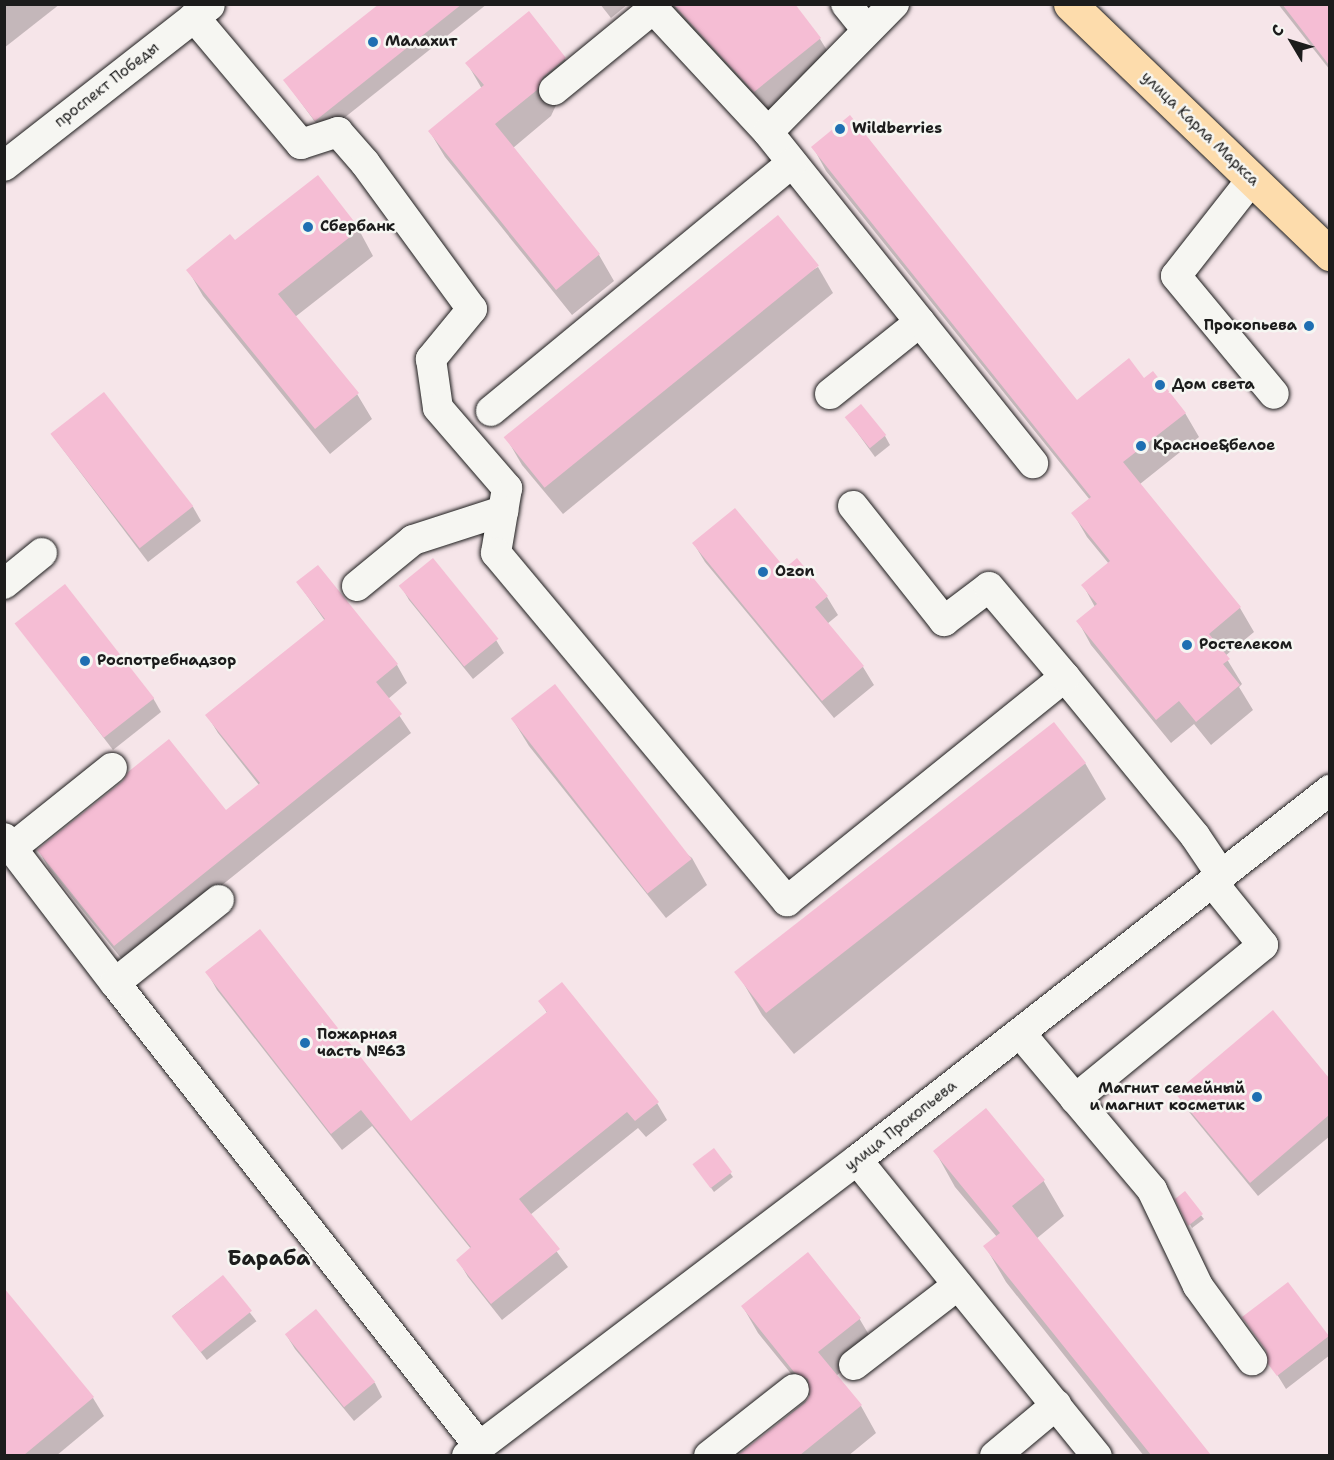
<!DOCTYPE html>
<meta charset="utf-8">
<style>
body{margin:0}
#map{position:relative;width:1334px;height:1460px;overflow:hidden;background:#f6e5e9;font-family:"Shantell Sans",sans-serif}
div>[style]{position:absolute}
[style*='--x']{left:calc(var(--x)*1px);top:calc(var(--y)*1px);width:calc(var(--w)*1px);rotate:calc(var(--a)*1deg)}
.shadow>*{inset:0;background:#0003;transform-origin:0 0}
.building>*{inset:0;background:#f5bdd4;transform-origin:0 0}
.roads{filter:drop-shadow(0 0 2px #1c1c1c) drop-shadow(0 0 2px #1c1c1c)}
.minor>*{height:30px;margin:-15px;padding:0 15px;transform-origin:15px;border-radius:15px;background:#f6f6f2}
.major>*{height:33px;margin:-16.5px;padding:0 16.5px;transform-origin:16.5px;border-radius:16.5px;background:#fddcac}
.dots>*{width:16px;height:16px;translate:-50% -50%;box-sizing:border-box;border:3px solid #f6f6f2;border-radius:50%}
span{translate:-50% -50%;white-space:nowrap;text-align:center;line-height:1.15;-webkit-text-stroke:5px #f6f6f2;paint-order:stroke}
.poi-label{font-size:15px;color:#1c1c1c;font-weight:700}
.left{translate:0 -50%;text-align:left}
.right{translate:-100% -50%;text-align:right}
.street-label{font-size:15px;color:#1c1c1c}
.district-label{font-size:21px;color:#1c1c1c;font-weight:700}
.frame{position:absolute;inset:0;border:6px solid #1c1c1c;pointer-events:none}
.north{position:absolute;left:1262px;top:12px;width:60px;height:60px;-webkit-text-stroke:4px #f6f6f2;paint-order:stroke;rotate:308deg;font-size:16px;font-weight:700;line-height:24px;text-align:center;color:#1c1c1c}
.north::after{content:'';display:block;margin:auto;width:21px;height:27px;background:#1c1c1c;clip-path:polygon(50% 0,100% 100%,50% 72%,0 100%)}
</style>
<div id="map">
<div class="shadow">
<i style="clip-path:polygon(4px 4px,60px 4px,4px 48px)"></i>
<i style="clip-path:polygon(382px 4px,487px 4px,324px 134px,285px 81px)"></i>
<i style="clip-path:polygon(600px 4px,628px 4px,611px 18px)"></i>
<i style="clip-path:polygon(668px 4px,793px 4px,820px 39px,836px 65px,770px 118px)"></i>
<i style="clip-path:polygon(1278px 4px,1330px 4px,1330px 70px)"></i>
<i style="clip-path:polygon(565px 59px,580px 84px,557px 103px,551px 116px,513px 148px,599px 255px,614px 281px,572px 315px,445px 157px,430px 132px,482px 89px,467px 63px)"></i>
<i style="clip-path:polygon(813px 147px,1076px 402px,1144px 380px,1185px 413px,1199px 437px,1140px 484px,1240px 608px,1254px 632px,1225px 656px,1242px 684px,1239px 687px,1253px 710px,1211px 745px,1194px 724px,1171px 743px,1091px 645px,1078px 621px,1095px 607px,1083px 585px,1109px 564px,1087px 537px,1073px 513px,1090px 500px,826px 171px)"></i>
<i style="clip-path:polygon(317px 178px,359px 230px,373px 256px,295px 317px,357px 394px,372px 419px,330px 454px,203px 296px,188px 270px,235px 242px)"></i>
<i style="clip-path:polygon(818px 267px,833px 293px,563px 514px,522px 465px,507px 439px)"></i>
<i style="clip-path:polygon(846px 417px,885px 436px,890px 445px,875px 457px)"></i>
<i style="clip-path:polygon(52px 435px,193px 507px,201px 521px,148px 562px)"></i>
<i style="clip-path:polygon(694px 544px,784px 570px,827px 597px,838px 615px,827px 624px,863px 667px,874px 685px,834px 718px,705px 562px)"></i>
<i style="clip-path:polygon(318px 567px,397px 665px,407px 683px,388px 699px,411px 733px,125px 963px,49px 869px,39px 851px,226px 812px,259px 785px,218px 733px,207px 715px,325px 621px,298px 583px)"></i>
<i style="clip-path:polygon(401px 586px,496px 640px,504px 653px,473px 679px,409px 600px)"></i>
<i style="clip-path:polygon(17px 624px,153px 698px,161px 712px,113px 750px)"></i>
<i style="clip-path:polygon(513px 720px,692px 858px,707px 885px,666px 918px,529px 746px)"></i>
<i style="clip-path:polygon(1085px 763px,1106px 799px,794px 1054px,762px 1015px,741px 979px)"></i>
<i style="clip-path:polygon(207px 972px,411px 1123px,547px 1013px,540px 1001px,657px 1103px,667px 1120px,646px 1137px,638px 1128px,530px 1215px,568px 1267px,502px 1320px,468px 1277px,458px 1260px,471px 1249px,372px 1126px,342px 1150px,217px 990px)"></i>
<i style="clip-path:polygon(1273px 1013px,1330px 1080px,1330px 1136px,1258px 1196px,1185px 1107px,1177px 1093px)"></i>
<i style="clip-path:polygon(714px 1150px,733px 1177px,714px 1192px,697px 1168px)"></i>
<i style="clip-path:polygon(935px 1151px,1043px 1180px,1064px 1216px,1036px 1239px,1209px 1456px,1144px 1456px,1006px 1282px,985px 1246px,997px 1237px,955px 1187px)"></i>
<i style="clip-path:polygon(1184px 1194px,1204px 1219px,1192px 1228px,1177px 1199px)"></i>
<i style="left:222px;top:1277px;width:56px;height:63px;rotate:52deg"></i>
<i style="clip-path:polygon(4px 1290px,93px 1398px,104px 1416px,56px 1456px,4px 1456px)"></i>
<i style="clip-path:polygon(743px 1307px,859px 1318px,875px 1345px,836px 1376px,861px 1406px,876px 1433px,848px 1456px,739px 1456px,810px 1397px,758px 1333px)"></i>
<i style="clip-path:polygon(1244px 1318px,1328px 1336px,1330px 1355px,1286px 1389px,1270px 1363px,1268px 1353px)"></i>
<i style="clip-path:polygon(287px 1336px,375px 1383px,382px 1397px,354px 1421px,295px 1349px)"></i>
</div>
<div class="building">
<i style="clip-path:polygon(379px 4px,462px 4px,315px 121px,283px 80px)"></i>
<i style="clip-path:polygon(673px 4px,795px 4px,821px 38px,754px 92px)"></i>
<i style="clip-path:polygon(1282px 4px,1329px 4px,1329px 65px)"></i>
<i style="clip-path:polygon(529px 11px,566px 58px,543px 77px,537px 90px,495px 124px,600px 254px,556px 290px,428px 131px,484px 85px,465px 63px)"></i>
<i style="clip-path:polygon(850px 115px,1077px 400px,1129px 358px,1144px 378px,1153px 371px,1186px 413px,1123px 462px,1241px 607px,1209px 634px,1230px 659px,1223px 664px,1240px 685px,1196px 722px,1179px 701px,1156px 720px,1076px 621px,1097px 604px,1081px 585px,1110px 561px,1071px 513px,1091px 497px,811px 147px)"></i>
<i style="clip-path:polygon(318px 175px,360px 229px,278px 294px,359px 393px,315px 429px,186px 270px,230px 234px,235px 240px)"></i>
<i style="left:778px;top:215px;width:65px;height:353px;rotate:51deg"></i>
<i style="left:104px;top:392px;width:145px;height:68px;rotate:52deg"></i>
<i style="left:861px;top:404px;width:40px;height:21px;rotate:51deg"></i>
<i style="clip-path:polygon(735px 508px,785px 568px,797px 558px,828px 596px,815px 607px,864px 666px,822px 701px,692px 543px)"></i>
<i style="left:433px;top:558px;width:104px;height:44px;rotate:51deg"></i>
<i style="clip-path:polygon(318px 565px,398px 664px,376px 682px,402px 714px,114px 946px,37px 850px,123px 781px,128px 772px,169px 739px,226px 810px,260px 783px,205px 715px,325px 619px,296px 582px)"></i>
<i style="left:65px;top:584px;width:145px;height:64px;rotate:52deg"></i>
<i style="left:555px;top:684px;width:222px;height:56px;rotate:52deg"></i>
<i style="left:1054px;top:722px;width:52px;height:406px;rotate:52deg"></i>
<i style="clip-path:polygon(260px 929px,411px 1121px,547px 1012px,538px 1001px,562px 982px,659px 1102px,635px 1121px,627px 1112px,519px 1199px,560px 1249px,491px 1304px,456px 1260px,471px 1247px,361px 1110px,331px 1134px,205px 972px)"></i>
<i style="clip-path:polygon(1273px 1010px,1329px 1078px,1329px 1115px,1250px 1183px,1175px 1093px)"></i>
<i style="clip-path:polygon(986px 1108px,1045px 1180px,1012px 1206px,1211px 1455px,1151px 1455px,983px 1246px,1000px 1233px,933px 1151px)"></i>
<i style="left:714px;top:1148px;width:30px;height:27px;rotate:53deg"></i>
<i style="clip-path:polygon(1185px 1191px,1203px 1214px,1188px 1226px,1175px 1199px)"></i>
<i style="clip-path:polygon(808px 1252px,861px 1318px,818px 1352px,862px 1405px,800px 1455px,738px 1455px,805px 1403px,810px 1395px,808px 1379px,794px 1372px,741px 1306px)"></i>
<i style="left:223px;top:1275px;width:46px;height:66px;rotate:51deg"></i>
<i style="clip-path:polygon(1288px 1282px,1329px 1336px,1277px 1376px,1268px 1364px,1266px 1350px,1242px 1317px)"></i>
<i style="clip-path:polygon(4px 1288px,94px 1397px,24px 1455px,4px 1455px)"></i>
<i style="left:316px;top:1309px;width:94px;height:40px;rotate:51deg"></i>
</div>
<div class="roads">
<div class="minor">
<i style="--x:649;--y:4;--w:175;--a:47.1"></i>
<i style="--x:846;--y:4;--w:33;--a:51"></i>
<i style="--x:194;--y:17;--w:166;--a:49.9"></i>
<i style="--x:301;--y:144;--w:39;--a:-18"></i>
<i style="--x:338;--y:132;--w:41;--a:48.9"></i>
<i style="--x:365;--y:163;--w:181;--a:53.8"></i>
<i style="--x:472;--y:309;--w:65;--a:129.4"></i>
<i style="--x:431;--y:359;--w:49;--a:81.9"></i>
<i style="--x:438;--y:408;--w:106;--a:49.2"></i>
<i style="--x:507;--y:488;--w:66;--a:99.6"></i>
<i style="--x:496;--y:553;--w:454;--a:50.1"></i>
<i style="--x:787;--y:901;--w:357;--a:-38.9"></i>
<i style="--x:1065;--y:677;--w:205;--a:50.7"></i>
<i style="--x:1195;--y:836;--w:48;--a:56"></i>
<i style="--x:554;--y:90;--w:128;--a:-39.3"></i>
<i style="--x:4;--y:166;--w:261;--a:-38"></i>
<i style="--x:1252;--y:179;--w:123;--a:128.1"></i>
<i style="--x:1176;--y:276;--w:153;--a:50.3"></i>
<i style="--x:920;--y:322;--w:181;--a:51.3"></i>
<i style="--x:830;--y:394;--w:115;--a:-38.7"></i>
<i style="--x:920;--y:322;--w:243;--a:-128.7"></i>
<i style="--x:768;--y:132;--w:180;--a:-45.5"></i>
<i style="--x:491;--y:411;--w:390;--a:-39.5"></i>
<i style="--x:853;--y:506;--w:147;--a:51.6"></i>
<i style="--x:944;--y:621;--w:56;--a:-37.1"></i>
<i style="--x:989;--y:587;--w:118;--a:49.8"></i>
<i style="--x:4;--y:584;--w:49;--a:-39.2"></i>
<i style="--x:357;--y:586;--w:72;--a:-39.4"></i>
<i style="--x:413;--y:540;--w:95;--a:-17.9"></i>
<i style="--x:4;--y:838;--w:183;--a:52.6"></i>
<i style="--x:115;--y:983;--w:589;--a:51.83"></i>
<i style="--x:12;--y:848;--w:128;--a:-38.7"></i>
<i style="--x:115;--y:983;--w:133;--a:-38.6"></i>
<i style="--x:1020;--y:1033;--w:205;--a:49.9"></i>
<i style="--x:1152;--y:1190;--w:106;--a:64.4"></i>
<i style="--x:1198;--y:1286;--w:92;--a:53.9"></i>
<i style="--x:1075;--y:1099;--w:243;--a:-39.3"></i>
<i style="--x:1263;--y:945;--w:80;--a:-128.9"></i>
<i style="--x:857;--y:1160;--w:381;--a:51"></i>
<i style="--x:854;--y:1365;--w:131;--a:-37.6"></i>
<i style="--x:467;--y:1456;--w:490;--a:-37.2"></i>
<i style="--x:857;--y:1160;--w:601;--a:-38.03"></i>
<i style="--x:709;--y:1456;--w:108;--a:-38.2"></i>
<i style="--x:995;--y:1456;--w:80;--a:-39.9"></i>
</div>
<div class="major">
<i style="--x:1070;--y:4;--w:361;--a:43.9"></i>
</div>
</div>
<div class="dots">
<i style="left:373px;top:42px;background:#1f6fb2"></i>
<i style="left:840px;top:129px;background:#1f6fb2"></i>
<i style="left:308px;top:227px;background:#1f6fb2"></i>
<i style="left:1309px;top:326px;background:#1f6fb2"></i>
<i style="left:1160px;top:385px;background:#1f6fb2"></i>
<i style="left:1141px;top:446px;background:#1f6fb2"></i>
<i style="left:763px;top:572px;background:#1f6fb2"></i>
<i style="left:1187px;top:645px;background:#1f6fb2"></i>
<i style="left:85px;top:661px;background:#1f6fb2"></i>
<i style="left:305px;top:1043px;background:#1f6fb2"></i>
<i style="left:1257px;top:1097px;background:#1f6fb2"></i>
</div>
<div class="poi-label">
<span class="left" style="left:385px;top:42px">Малахит</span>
<span class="left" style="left:852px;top:129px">Wildberries</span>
<span class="left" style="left:320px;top:227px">Сбербанк</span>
<span class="right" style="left:1297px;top:326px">Прокопьева</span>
<span class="left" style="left:1172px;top:385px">Дом света</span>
<span class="left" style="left:1153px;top:446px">Красное&amp;белое</span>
<span class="left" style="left:775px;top:572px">Ozon</span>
<span class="left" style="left:1199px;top:645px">Ростелеком</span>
<span class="left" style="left:97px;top:661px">Роспотребнадзор</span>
<span class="left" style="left:317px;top:1043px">Пожарная<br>часть №63</span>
<span class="right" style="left:1245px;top:1097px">Магнит семейный<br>и магнит косметик</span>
</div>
<div class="street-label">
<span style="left:107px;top:85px;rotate:-38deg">проспект Победы</span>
<span style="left:1200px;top:129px;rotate:44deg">улица Карла Маркса</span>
<span style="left:901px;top:1126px;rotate:-38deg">улица Прокопьева</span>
</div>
<div class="district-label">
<span style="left:269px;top:1258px">Бараба</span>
</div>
<div class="frame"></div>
<div class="north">С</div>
</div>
